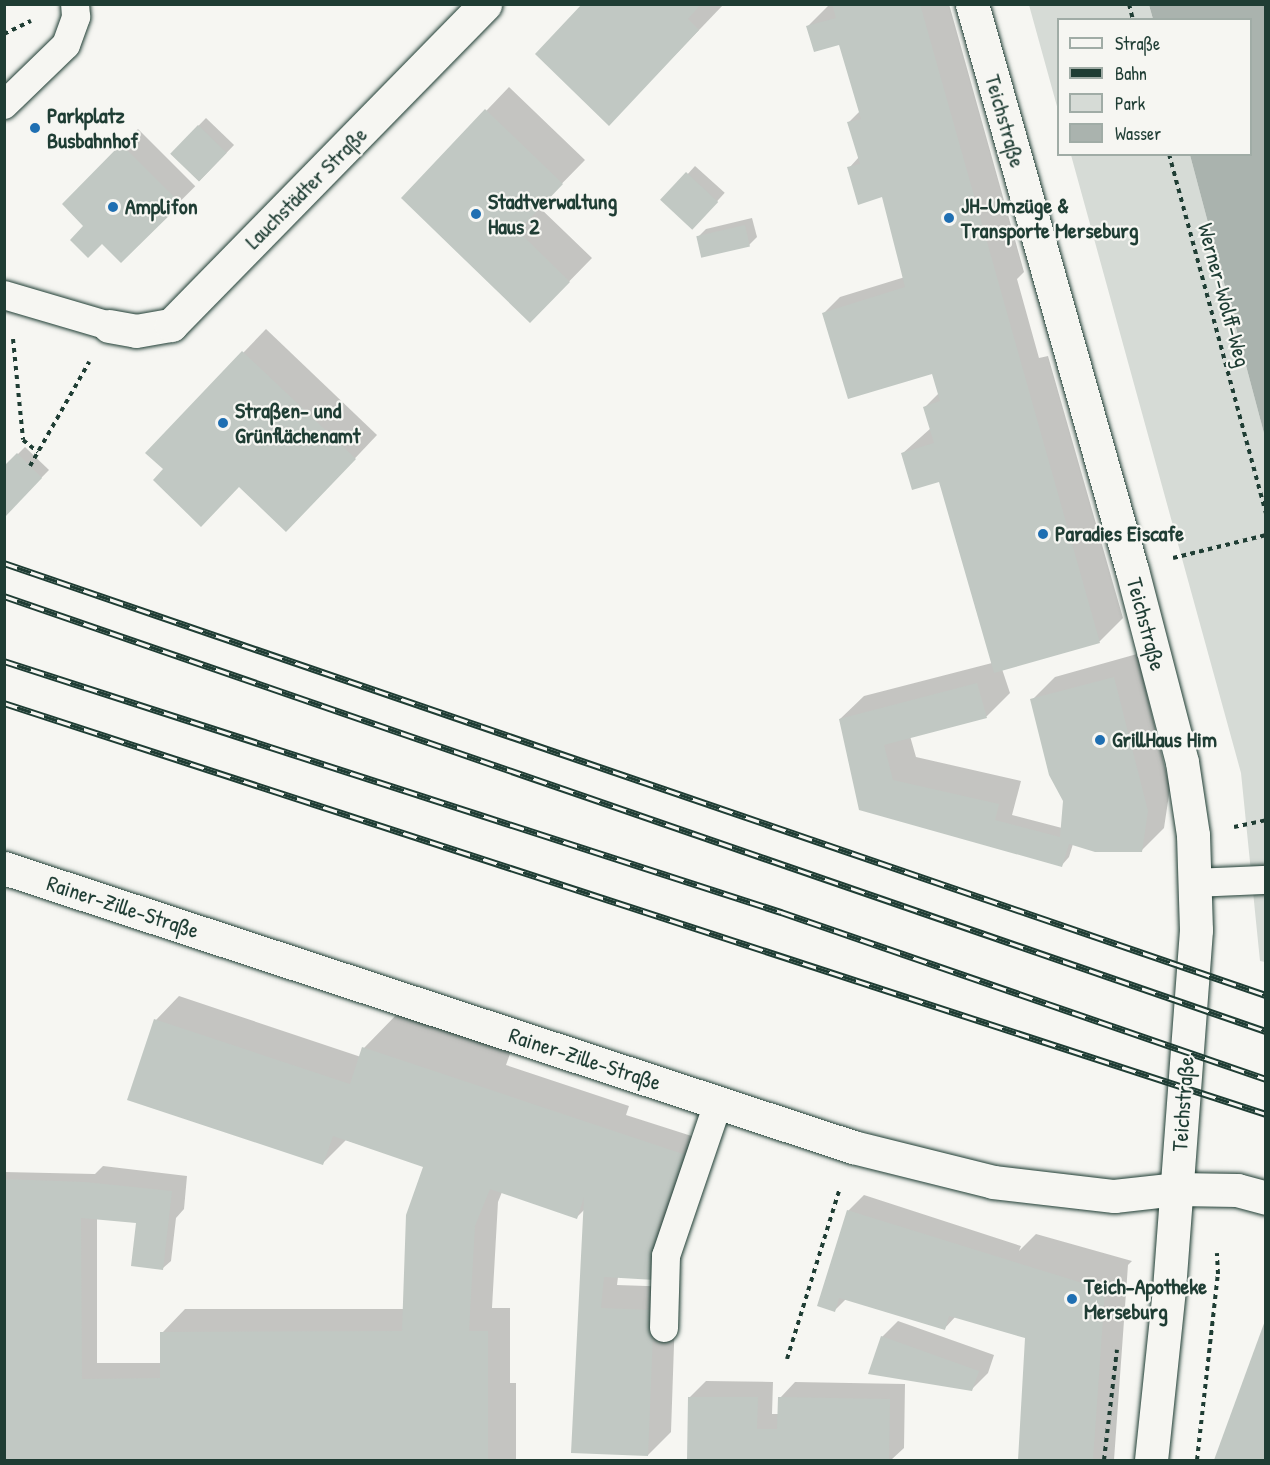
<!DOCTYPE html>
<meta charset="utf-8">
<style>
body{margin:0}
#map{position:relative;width:1270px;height:1465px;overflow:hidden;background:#f6f6f2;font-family:"Patrick Hand",sans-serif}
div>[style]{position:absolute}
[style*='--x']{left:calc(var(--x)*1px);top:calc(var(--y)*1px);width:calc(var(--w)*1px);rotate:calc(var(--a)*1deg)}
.green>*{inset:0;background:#d6dbd6}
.water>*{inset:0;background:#aab3ae}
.shadow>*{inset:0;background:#0003;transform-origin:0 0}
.building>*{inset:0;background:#c1c8c3;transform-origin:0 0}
.path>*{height:4px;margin-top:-2px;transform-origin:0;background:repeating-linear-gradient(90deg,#1f3d34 0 4.5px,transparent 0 9px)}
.roads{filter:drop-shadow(0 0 2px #1f3d34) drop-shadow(0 0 2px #1f3d34)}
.service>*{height:28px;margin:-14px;padding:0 14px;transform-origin:14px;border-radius:14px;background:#f6f6f2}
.minor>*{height:33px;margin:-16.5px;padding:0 16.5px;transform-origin:16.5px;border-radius:16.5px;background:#f6f6f2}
.tertiary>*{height:33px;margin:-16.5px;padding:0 16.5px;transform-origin:16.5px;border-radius:16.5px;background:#f6f6f2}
.rail>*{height:7px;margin-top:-3.5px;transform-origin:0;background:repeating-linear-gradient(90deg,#f6f6f2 0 14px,#1f3d34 0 28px);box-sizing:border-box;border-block:2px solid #1f3d34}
.dots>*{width:16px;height:16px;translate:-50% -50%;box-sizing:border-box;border:3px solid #f6f6f2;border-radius:50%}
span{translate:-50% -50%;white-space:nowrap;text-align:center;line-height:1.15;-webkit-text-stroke:4.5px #f6f6f2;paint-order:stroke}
.poi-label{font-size:22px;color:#1f3d34;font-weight:700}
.left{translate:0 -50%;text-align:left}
.street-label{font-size:22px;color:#1f3d34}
.frame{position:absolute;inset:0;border:6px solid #1f3d34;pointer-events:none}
.legend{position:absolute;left:1057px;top:18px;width:195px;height:138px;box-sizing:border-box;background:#f6f6f2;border:2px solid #a0aca6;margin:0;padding:8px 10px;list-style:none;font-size:18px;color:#1f3d34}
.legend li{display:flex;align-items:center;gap:12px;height:30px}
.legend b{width:30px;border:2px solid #a0aca6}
</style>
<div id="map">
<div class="green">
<i style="clip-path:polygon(1029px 5px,1149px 5px,1153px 19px,1058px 20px,1058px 110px)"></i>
<i style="clip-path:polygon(1071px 155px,1190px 155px,1265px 437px,1265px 962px,1260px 961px,1241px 773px)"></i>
</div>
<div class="water">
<i style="clip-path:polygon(1149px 5px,1265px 5px,1265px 437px,1190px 155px,1250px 154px,1250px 20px,1153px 19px)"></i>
</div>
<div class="shadow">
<i style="clip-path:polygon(585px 4px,724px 4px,609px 124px)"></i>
<i style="clip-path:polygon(830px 4px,949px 4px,1024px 272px,1017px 279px,1039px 358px,1048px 356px,1123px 618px,1100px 641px,1002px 669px,1010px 693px,987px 716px,910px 736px,916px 757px,1021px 781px,1012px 815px,1062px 828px,1065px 801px,1032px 700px,1055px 677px,1137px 654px,1170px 788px,1164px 828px,1141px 851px,1073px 844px,1069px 857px,1062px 865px,860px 809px,840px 719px,864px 696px,992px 663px,940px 480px,903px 453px,931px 428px,925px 407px,939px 393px,933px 373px,824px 313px,840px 297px,905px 277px,883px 196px,849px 168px,859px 157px,849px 122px,860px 111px,840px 43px,808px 26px)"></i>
<i style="clip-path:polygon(509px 87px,585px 160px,539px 207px,592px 258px,553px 298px,403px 198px)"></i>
<i style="left:206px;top:118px;width:39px;height:50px;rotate:44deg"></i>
<i style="left:138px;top:129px;width:81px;height:105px;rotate:45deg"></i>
<i style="left:695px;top:166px;width:40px;height:47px;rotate:42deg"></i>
<i style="clip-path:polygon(752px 218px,757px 237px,749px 245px,698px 237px,706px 229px)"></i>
<i style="clip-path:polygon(266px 329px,377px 435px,309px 507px,147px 453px)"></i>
<i style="clip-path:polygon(25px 447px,49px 470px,4px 516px,4px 468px)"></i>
<i style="clip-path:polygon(179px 996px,361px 1057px,364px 1048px,401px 1010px,512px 1048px,506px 1065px,629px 1106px,626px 1115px,701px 1139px,671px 1263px,618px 1277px,617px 1285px,676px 1287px,671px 1432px,648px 1455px,573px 1452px,585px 1209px,577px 1217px,502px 1192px,498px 1202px,492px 1308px,510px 1308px,510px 1383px,516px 1383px,516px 1460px,4px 1460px,4px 1172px,95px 1174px,103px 1166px,187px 1176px,184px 1209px,176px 1218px,171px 1261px,163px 1268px,139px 1222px,97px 1218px,97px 1363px,162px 1363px,162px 1333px,185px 1309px,405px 1309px,425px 1166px,346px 1140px,323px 1163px,129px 1099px,156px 1020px)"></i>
<i style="clip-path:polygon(864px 1195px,1021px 1246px,1019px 1251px,1036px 1234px,1132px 1261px,1128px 1265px,1114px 1460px,1019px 1460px,1027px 1337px,956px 1316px,945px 1328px,846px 1299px,835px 1310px,848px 1211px)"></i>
<i style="clip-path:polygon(898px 1321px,994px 1355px,988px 1373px,972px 1389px,882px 1337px)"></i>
<i style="clip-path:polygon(1266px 1322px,1266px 1460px,1217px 1460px,1249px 1367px)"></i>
<i style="clip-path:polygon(706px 1381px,773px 1382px,772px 1414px,779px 1414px,780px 1398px,795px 1382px,905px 1384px,904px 1448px,891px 1460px,689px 1460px,690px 1397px)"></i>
</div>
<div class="building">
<i style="clip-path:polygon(582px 4px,701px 4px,688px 19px,699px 30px,609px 126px,535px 54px)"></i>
<i style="clip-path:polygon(832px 4px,920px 4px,1100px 643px,994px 673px,939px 482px,912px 490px,901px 453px,934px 443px,923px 407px,940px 401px,932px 374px,848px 399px,822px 313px,905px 287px,882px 197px,858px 205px,847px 167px,860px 164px,847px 122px,861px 119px,839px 45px,814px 52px,806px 26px,836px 18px)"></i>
<i style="clip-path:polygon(485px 109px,563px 184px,518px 231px,570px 282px,530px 323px,401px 198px)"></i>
<i style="left:198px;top:125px;width:40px;height:40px;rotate:44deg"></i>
<i style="clip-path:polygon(121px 144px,181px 204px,121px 263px,102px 244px,88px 258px,70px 240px,83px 226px,62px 204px)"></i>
<i style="left:686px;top:172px;width:44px;height:38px;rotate:43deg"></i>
<i style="left:745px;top:225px;width:22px;height:50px;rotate:77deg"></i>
<i style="clip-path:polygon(242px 351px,356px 459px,286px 532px,239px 487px,201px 527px,153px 480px,163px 469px,145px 453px)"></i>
<i style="clip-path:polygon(17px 453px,42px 478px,4px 518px,4px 466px)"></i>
<i style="clip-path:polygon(1114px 677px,1148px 811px,1142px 852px,1095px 852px,1069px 844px,1062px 867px,859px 810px,839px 719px,977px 683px,987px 718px,884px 745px,893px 780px,999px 804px,995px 820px,1060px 837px,1063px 801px,1049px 775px,1030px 699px)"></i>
<i style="clip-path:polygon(154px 1019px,350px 1084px,362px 1047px,686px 1155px,658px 1226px,655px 1280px,604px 1277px,601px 1308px,654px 1310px,648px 1456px,571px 1453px,584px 1197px,577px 1219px,490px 1189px,475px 1226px,469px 1331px,488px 1331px,488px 1460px,4px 1460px,4px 1179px,85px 1182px,172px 1191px,163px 1270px,131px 1266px,136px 1223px,81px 1218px,82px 1379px,160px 1378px,160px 1332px,402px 1331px,406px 1215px,423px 1167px,333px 1136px,323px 1165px,127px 1100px)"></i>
<i style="clip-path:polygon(847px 1210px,1105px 1290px,1093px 1460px,1018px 1460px,1025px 1338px,949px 1316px,945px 1330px,839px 1298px,835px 1312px,817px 1306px)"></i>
<i style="clip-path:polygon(1266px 1318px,1266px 1460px,1214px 1460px,1248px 1367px)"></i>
<i style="clip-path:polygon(881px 1336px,979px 1371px,972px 1391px,868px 1374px)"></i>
<i style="clip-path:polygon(688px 1397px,758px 1397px,757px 1429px,777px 1429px,778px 1397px,890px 1399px,889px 1460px,687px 1460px)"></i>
</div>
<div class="path">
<i style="--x:1129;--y:4;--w:16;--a:76"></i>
<i style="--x:4;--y:34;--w:30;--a:-26"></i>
<i style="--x:1169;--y:154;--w:372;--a:74.9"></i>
<i style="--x:13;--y:339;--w:101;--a:84.3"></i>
<i style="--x:23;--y:440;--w:19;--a:39"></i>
<i style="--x:30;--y:466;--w:120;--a:-60.4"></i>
<i style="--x:1173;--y:558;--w:96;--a:-13.9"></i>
<i style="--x:1234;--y:827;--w:33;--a:-12"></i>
<i style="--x:787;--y:1359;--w:179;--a:-72.8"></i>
<i style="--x:1104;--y:1460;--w:111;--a:-83.3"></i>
<i style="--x:1197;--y:1460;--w:187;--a:-83.6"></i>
<i style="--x:1218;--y:1274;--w:21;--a:-93"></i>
</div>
<div class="roads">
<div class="service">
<i style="--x:4;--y:105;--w:86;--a:-44.1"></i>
<i style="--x:66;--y:45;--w:30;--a:-70"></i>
<i style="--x:76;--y:17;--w:13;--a:-94"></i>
<i style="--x:4;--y:295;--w:109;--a:16.4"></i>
<i style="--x:1196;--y:883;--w:70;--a:-2.5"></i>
<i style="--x:664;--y:1328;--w:72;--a:-88.4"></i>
<i style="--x:666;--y:1256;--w:162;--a:-71.2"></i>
</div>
<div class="minor">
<i style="--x:109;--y:326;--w:27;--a:10"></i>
<i style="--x:136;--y:331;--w:36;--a:-10"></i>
<i style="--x:171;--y:325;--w:449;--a:-45.6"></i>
<i style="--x:4;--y:868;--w:894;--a:18.19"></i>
<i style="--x:853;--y:1147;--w:144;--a:14"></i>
<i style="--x:993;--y:1182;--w:122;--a:6.6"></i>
<i style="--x:1114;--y:1196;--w:62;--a:-6.4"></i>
</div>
<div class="tertiary">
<i style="--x:972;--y:4;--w:588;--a:74.22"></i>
<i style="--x:1132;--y:570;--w:198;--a:75.4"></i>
<i style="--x:1182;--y:762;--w:74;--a:81.4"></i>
<i style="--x:1193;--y:835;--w:95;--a:88.2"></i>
<i style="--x:1196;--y:930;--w:360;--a:94.3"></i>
<i style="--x:1169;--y:1289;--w:172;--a:96"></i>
<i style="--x:1176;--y:1189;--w:61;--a:0.9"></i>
<i style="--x:1237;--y:1190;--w:30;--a:15"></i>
</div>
</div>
<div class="rail">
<i style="--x:4;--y:563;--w:1334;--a:18.9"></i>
<i style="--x:4;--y:596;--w:1335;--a:19.02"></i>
<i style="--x:4;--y:661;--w:817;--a:17.9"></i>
<i style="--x:781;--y:912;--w:513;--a:19"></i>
<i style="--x:4;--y:703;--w:1327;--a:18.04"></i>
</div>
<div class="dots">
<i style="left:35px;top:128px;background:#1f6fb2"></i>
<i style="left:113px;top:207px;background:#1f6fb2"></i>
<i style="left:476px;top:214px;background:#1f6fb2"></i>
<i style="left:949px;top:218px;background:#1f6fb2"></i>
<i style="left:223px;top:423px;background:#1f6fb2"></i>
<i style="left:1043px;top:534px;background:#1f6fb2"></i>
<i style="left:1100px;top:740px;background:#1f6fb2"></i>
<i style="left:1072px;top:1299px;background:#1f6fb2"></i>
</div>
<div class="poi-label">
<span class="left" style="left:47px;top:128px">Parkplatz<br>Busbahnhof</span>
<span class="left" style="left:488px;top:214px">Stadtverwaltung<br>Haus 2</span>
<span class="left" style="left:961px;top:218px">JH-Umzüge &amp;<br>Transporte Merseburg</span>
<span class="left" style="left:125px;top:207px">Amplifon</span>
<span class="left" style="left:235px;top:423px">Straßen- und<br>Grünflächenamt</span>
<span class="left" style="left:1055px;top:534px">Paradies Eiscafe</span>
<span class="left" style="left:1112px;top:740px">GrillHaus Him</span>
<span class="left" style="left:1084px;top:1299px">Teich-Apotheke<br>Merseburg</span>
</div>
<div class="street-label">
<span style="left:1005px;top:121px;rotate:74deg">Teichstraße</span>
<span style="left:306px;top:188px;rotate:-45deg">Lauchstädter Straße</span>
<span style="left:1224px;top:295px;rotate:75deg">Werner-Wolff-Weg</span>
<span style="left:1146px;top:624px;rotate:75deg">Teichstraße</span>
<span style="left:123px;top:907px;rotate:18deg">Rainer-Zille-Straße</span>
<span style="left:585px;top:1059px;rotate:18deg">Rainer-Zille-Straße</span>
<span style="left:1183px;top:1104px;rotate:-86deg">Teichstraße</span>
</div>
<div class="frame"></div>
<ul class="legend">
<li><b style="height:8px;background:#f6f6f2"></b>Straße</li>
<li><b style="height:8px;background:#1f3d34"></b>Bahn</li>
<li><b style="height:16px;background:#d6dbd6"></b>Park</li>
<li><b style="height:16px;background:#aab3ae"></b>Wasser</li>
</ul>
</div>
